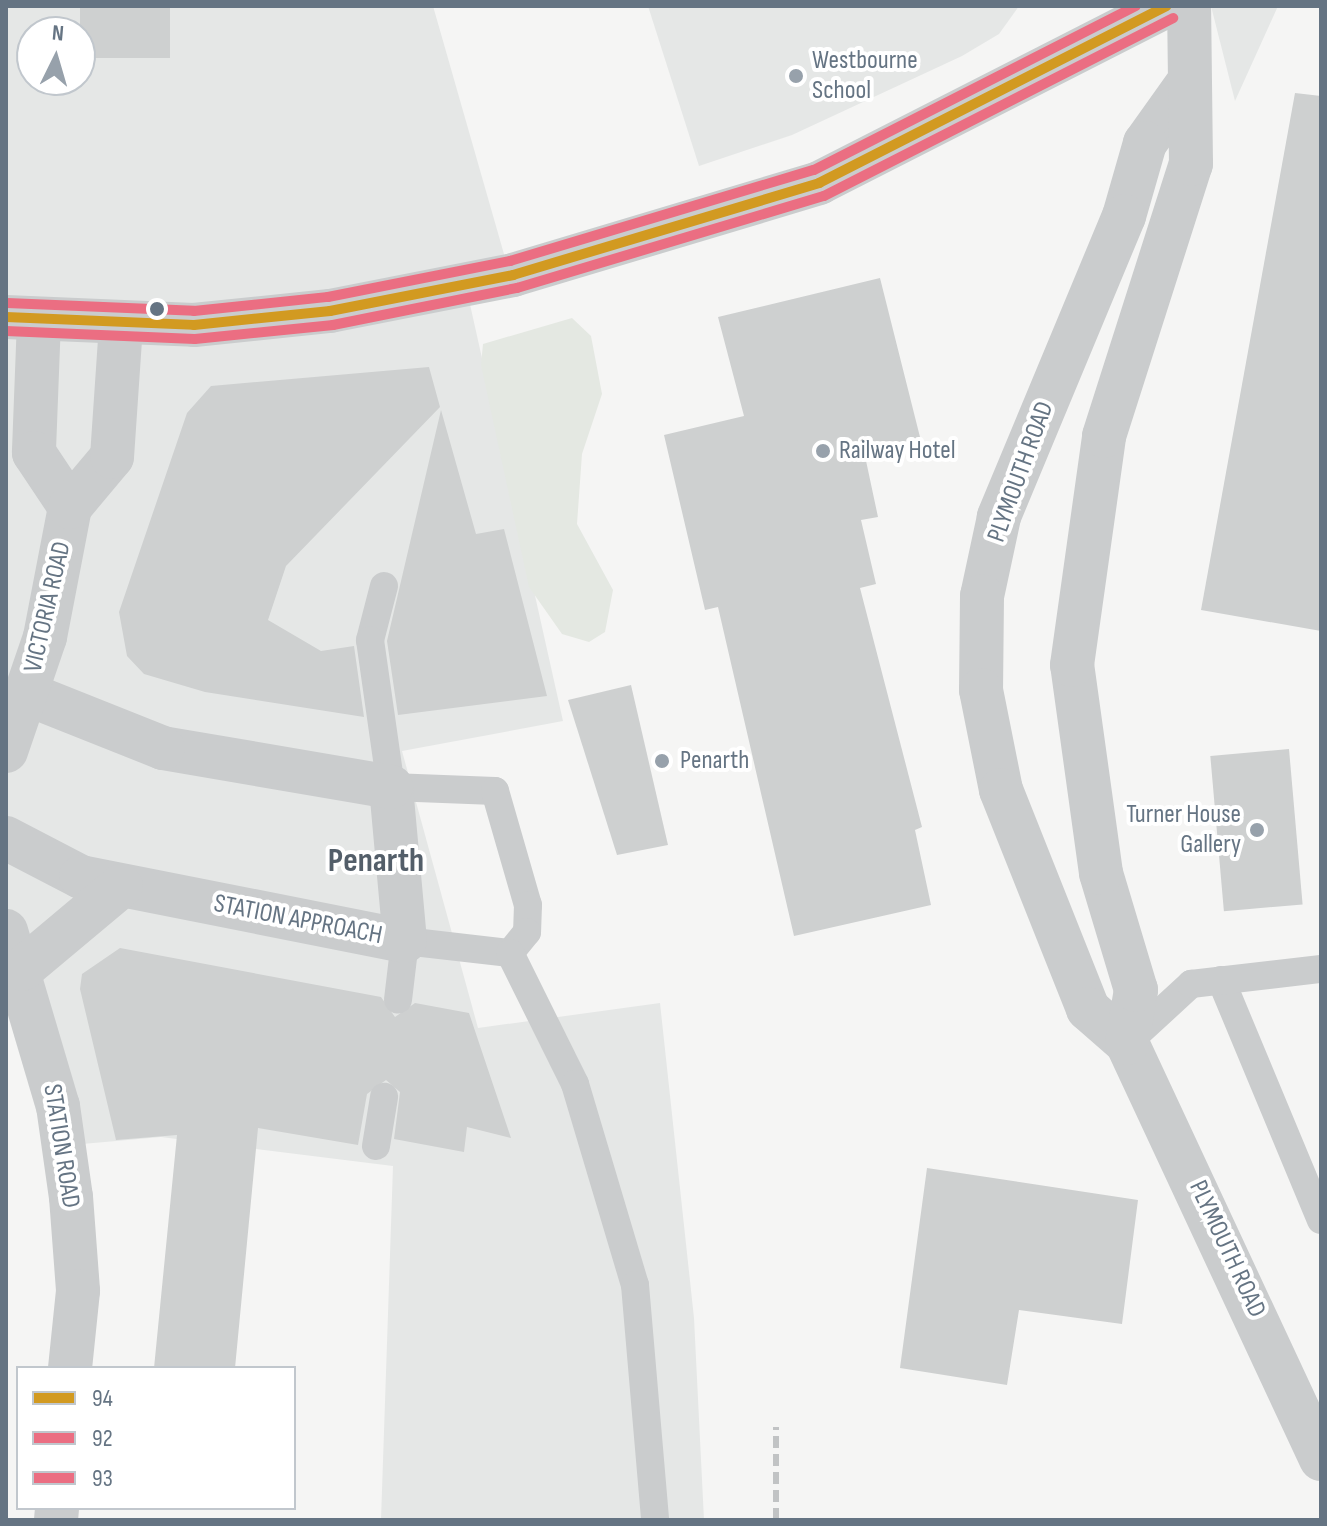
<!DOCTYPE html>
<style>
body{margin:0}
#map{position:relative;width:1327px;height:1526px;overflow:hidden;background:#f5f5f4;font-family:"Sofia Sans Condensed",sans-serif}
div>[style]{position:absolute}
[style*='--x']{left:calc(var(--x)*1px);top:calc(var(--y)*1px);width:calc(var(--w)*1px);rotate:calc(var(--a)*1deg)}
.built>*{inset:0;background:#e5e7e6}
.green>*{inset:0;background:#e4e8e2}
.building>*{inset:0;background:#ced0d0;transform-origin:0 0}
.service>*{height:28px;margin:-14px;padding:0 14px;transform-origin:14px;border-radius:14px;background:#cacccd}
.minor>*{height:44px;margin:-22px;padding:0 22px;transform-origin:22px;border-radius:22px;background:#cacccd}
.tertiary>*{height:44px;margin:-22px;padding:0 22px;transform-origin:22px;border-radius:22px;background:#cacccd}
.rail>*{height:6px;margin-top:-3px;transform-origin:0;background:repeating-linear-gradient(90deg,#c1c3c4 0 12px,transparent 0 18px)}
.bus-1>*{height:10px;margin:-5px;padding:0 5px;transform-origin:5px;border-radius:5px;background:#d29a21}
.bus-2>*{height:10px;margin:-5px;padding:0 5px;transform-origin:5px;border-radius:5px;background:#eb6e82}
.bus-3>*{height:10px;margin:-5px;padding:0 5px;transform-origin:5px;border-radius:5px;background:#eb6e82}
.dots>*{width:22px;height:22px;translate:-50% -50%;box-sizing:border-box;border:4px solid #fff;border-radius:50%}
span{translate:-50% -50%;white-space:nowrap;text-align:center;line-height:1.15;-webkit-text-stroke:8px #fff;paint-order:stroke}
.poi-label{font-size:26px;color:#657483}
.left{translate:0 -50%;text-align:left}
.right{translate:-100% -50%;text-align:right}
.street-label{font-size:26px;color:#657483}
.district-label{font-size:34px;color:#535e69;font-weight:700}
.frame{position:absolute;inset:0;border:8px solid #657483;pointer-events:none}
.legend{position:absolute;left:16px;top:1366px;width:280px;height:144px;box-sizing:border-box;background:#fff;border:2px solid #c1c7cd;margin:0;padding:10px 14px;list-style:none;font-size:24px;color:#657483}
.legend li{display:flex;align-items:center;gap:16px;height:40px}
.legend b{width:40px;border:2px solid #c1c7cd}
.north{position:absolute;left:16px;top:16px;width:80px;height:80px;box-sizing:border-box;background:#fff;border:2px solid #c1c7cd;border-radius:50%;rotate:5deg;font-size:22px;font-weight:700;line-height:32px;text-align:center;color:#657483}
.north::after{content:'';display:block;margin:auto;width:28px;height:36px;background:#97a1ab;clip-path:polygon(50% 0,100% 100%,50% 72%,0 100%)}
</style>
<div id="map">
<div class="built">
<i style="clip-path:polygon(evenodd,6px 6px,433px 6px,512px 282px,467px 291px,563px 721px,402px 751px,478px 1028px,660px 1003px,694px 1318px,704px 1520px,381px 1520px,393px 1166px,161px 1137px,60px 1146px,6px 939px,6px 6px,32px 32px,80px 32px,80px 80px,32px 80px,32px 32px)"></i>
<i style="clip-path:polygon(648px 6px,1019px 6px,999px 34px,962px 56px,792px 135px,699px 166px)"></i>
<i style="clip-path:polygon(1211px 6px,1278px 6px,1235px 101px)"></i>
</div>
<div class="green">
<i style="clip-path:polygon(572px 318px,591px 336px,602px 394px,582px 454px,577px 524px,613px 590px,605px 632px,589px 642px,562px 634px,529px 587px,481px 365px,483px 344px)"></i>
</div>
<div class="building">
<i style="left:80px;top:6px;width:90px;height:52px"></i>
<i style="clip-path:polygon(1295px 93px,1321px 96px,1321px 631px,1201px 610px)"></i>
<i style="clip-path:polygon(880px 278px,922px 445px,865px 456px,878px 517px,861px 520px,876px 584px,860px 588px,922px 827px,915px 830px,931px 905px,794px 936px,718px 607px,705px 610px,664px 435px,744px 416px,718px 317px)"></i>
<i style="clip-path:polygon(429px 367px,440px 407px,286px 566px,268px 620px,321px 651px,354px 646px,364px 717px,205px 692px,144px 674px,127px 656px,119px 612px,187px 413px,211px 386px)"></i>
<i style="clip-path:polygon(441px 410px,476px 534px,504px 529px,547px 696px,398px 715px,387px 641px)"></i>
<i style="clip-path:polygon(631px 685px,668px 845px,617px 855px,568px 700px)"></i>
<i style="left:1289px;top:749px;width:156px;height:79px;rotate:85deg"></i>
<i style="clip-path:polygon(120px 948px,381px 997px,395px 1017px,415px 1003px,469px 1013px,511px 1138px,467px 1127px,464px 1152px,394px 1139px,400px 1092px,386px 1080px,367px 1094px,358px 1145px,258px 1128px,235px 1368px,154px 1368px,177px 1135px,116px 1140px,80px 989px,82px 974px)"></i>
<i style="clip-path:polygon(927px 1168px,1138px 1200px,1122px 1324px,1019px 1310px,1007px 1385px,900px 1368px)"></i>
</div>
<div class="service">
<i style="--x:384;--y:586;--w:56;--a:104.5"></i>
<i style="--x:370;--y:640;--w:148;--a:81.9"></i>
<i style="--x:391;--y:787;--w:104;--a:2.2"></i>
<i style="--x:495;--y:791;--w:119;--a:73.9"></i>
<i style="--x:528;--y:905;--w:27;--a:92"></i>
<i style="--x:527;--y:932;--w:27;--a:129"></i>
<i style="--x:510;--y:953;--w:106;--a:-173.5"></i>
<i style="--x:405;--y:941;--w:59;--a:96.8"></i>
<i style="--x:510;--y:953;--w:146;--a:63.6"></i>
<i style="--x:575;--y:1084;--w:210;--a:73.4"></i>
<i style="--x:635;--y:1285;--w:236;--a:85.1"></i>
<i style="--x:1221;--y:980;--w:260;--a:67.4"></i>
<i style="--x:1128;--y:1042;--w:86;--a:-42.6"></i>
<i style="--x:1191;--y:984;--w:131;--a:-6.6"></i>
<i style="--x:376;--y:1146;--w:50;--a:-80.7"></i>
</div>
<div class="minor">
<i style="--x:6;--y:838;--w:85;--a:27.5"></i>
<i style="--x:81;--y:877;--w:330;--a:11.2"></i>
<i style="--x:405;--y:941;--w:155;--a:-95.2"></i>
<i style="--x:391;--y:787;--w:231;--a:-170.3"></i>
<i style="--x:163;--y:748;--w:146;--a:-158.3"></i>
<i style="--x:6;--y:931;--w:183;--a:73.5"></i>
<i style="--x:58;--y:1106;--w:92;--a:81.9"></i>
<i style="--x:71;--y:1197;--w:94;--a:85.7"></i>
<i style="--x:78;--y:1291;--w:77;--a:95.9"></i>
<i style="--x:22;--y:969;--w:129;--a:-40"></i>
<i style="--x:56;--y:1520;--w:12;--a:-85"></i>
</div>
<div class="tertiary">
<i style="--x:1185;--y:87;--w:69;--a:125.5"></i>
<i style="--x:1145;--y:143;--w:76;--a:106"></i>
<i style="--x:1124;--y:216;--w:326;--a:112.6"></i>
<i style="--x:999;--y:517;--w:81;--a:102.1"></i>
<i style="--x:982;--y:596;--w:94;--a:90.6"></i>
<i style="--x:981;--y:690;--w:102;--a:78.7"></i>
<i style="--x:1001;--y:790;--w:236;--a:68.3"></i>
<i style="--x:1088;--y:1009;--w:52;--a:41.1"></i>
<i style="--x:1127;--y:1043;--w:459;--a:65"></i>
<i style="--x:6;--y:317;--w:188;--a:2.4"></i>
<i style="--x:194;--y:325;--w:137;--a:-5.9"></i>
<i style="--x:330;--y:311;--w:187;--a:-11.1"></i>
<i style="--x:513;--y:275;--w:320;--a:-16.7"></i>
<i style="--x:819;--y:183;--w:390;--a:-27"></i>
<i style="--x:39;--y:320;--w:133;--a:92.2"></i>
<i style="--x:34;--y:453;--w:65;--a:56.3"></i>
<i style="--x:6;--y:751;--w:120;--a:-71.1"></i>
<i style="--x:45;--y:637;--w:132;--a:-79.1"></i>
<i style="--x:70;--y:507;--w:65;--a:-50"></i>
<i style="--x:112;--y:457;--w:133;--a:-86.1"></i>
<i style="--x:1127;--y:1043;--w:54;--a:-80.4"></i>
<i style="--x:1136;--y:990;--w:122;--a:-106.7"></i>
<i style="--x:1101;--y:873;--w:210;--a:-97.9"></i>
<i style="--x:1072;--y:665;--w:231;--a:-82"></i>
<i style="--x:1104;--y:436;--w:286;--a:-72.3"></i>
<i style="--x:1191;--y:164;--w:158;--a:-90.7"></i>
</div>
<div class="rail">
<i style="--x:776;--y:1520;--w:93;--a:-90"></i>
</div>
<div class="bus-1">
<i style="--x:6;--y:317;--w:188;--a:2.4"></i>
<i style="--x:194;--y:325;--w:137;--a:-5.9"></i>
<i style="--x:330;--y:311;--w:187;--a:-11.1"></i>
<i style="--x:513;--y:275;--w:320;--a:-16.7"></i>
<i style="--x:819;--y:183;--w:390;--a:-27"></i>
</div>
<div class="bus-2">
<i style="--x:6;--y:331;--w:189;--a:2.4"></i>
<i style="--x:195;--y:339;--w:139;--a:-5.8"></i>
<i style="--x:333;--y:325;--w:188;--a:-11.4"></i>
<i style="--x:517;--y:288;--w:320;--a:-16.7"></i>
<i style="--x:824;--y:196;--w:392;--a:-27"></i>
</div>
<div class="bus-3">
<i style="--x:7;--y:303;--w:187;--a:2.4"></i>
<i style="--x:194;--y:311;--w:135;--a:-6"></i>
<i style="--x:328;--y:297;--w:186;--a:-11.2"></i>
<i style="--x:510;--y:261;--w:317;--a:-16.7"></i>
<i style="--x:814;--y:170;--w:361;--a:-27"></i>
</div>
<div class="dots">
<i style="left:796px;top:76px;background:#97a1ab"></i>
<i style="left:157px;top:309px;background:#657483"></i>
<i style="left:823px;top:451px;background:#97a1ab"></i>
<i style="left:662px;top:761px;background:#97a1ab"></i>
<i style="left:1257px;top:830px;background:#97a1ab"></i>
</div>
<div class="poi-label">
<span class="left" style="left:812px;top:76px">Westbourne<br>School</span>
<span class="left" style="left:839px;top:451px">Railway Hotel</span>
<span class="left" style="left:680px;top:761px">Penarth</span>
<span class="right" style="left:1241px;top:830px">Turner House<br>Gallery</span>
</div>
<div class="street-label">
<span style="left:1021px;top:472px;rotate:-70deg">PLYMOUTH ROAD</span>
<span style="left:48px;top:607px;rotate:-77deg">VICTORIA ROAD</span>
<span style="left:298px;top:920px;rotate:11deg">STATION APPROACH</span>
<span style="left:61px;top:1146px;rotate:81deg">STATION ROAD</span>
<span style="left:1227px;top:1249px;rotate:65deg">PLYMOUTH ROAD</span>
</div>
<div class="district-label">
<span style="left:376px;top:861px">Penarth</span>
</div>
<div class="frame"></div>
<ul class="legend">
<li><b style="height:10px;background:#d29a21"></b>94</li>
<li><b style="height:10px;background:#eb6e82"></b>92</li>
<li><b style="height:10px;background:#eb6e82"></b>93</li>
</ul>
<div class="north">N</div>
</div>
